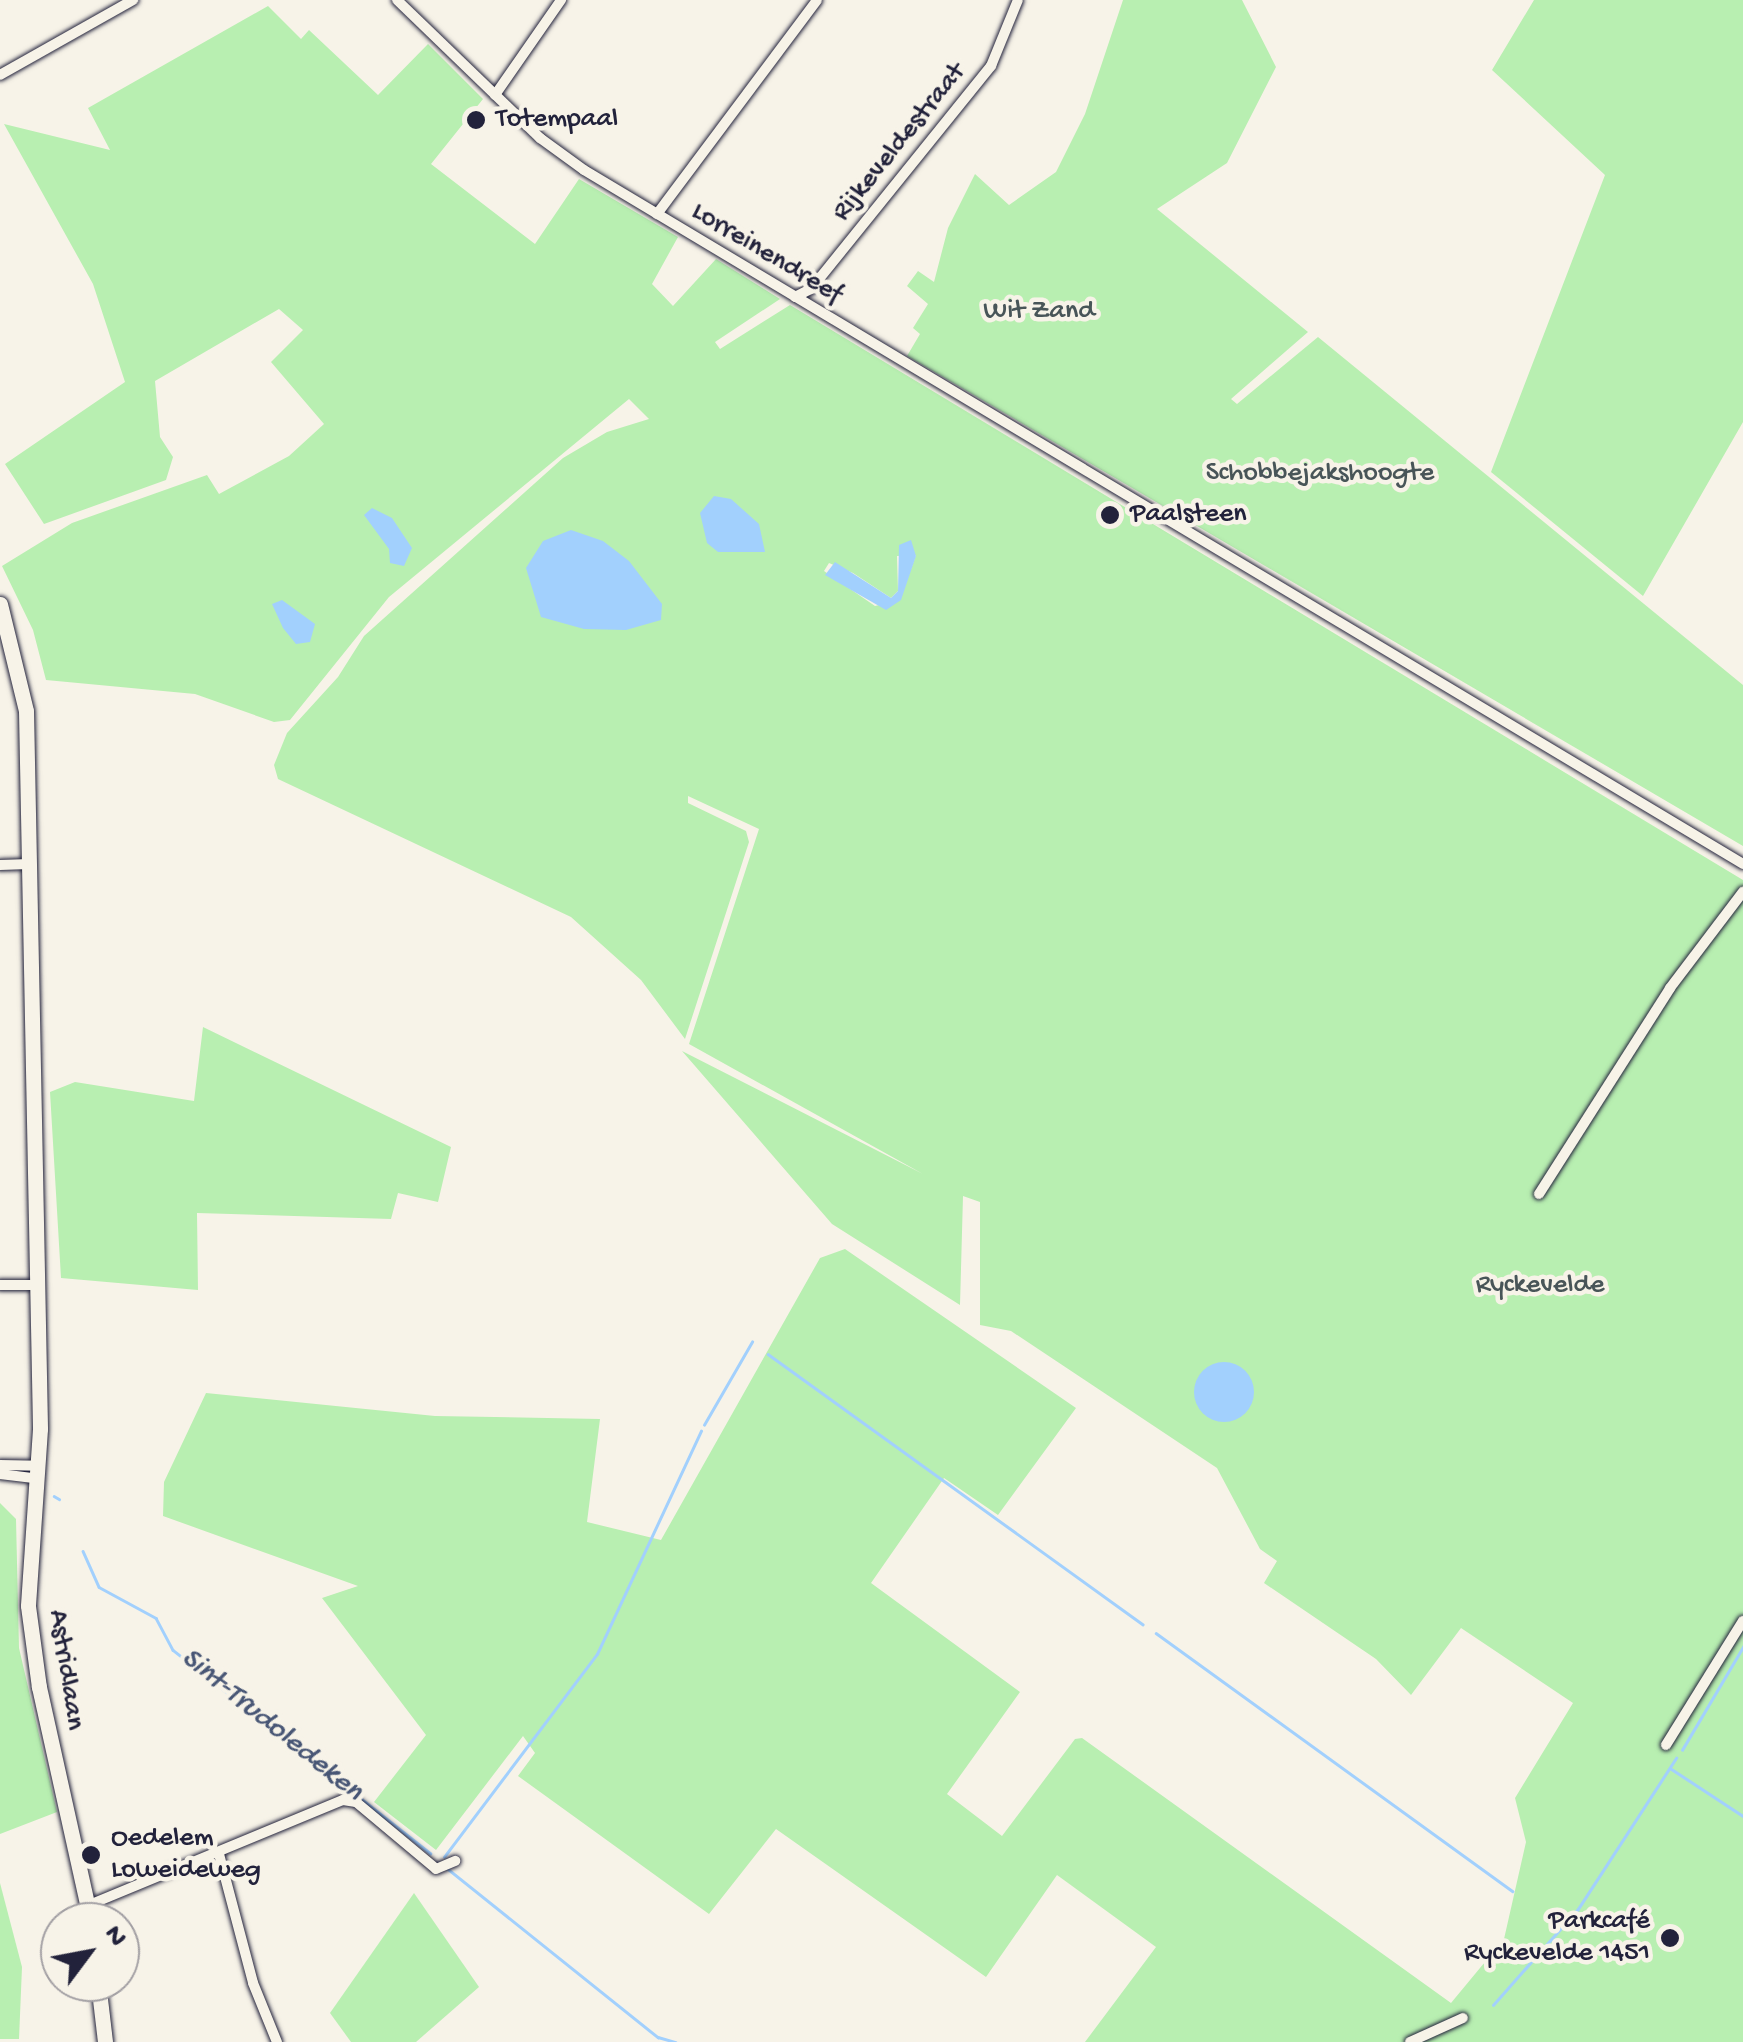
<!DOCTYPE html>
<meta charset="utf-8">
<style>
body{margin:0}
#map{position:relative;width:1743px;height:2042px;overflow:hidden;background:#f7f3e8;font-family:"Gochi Hand",sans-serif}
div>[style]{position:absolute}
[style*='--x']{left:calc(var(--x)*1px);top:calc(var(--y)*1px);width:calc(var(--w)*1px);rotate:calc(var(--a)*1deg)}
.green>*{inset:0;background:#b8efb1}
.water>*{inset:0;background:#a2d0fd}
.round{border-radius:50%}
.stream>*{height:2.5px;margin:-1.25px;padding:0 1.25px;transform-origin:1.25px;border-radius:1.25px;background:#a2d0fd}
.roads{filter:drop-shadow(0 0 2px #22223b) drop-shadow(0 0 2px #22223b)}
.street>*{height:10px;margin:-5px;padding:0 5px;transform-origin:5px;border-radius:5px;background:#f7f3e8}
.secondary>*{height:15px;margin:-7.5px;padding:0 7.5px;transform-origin:7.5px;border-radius:7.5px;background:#f7f3e8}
.dots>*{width:28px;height:28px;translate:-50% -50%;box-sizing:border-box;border:5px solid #f7f3e8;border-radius:50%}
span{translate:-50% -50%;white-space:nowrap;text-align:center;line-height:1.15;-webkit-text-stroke:9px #f7f3e8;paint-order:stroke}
.poi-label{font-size:28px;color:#22223b}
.left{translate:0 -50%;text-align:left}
.right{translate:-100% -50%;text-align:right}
.street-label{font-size:28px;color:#22223b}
.park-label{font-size:28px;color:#485558}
.water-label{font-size:30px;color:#485675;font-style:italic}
.north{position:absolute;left:40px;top:1902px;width:100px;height:100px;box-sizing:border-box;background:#f7f3e8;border:2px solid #a29fa3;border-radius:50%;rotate:58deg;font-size:28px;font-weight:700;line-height:40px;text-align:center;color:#22223b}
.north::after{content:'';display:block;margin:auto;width:35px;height:45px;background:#22223b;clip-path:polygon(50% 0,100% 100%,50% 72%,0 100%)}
</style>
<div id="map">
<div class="green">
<i style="clip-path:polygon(1123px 0,1242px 0,1276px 67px,1227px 163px,1157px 209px,1308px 332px,1231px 399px,1237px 404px,1318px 337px,1743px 685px,1743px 846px,907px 356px,920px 334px,913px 328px,928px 304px,907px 286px,918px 271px,934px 282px,948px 228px,975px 174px,1009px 205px,1056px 172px,1085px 114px)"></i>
<i style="clip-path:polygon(1534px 0,1743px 0,1743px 422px,1643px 596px,1491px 472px,1605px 175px,1492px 70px)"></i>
<i style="clip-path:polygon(evenodd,268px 6px,301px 39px,309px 30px,378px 95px,428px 44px,483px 99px,431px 164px,535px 244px,579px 179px,678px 237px,652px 284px,673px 306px,716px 259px,780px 299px,715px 342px,720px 349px,790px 305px,1743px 880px,1743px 2042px,1085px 2042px,1156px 1947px,1057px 1875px,986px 1977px,776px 1829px,709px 1914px,518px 1776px,535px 1753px,523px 1736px,436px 1850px,374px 1802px,426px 1735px,322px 1598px,358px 1586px,163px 1516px,164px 1482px,206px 1393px,435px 1416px,600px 1419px,587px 1522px,661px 1540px,820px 1258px,845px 1249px,1076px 1408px,998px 1515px,944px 1478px,871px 1583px,1020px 1692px,947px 1794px,1002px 1836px,1075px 1739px,1082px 1738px,1451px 2003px,1504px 1939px,1526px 1842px,1515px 1798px,1573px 1703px,1461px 1628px,1411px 1695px,1376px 1659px,1264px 1583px,1277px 1561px,1260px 1549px,1217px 1468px,1011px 1331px,980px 1325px,980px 1202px,963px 1196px,960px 1305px,832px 1224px,682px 1051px,923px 1174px,689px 1044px,759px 829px,688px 796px,688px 803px,746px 831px,749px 842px,685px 1039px,641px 980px,571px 917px,278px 779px,274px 765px,287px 733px,338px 677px,364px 636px,563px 458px,607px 432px,649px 419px,629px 399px,389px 597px,290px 720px,274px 722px,195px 694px,46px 680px,33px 630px,2px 566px,72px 523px,207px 475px,219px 494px,289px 456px,324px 424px,271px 362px,303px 330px,279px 309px,155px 381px,160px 437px,173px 457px,166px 480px,44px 524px,5px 464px,125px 382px,93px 284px,4px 124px,110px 150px,88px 108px,268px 6px,916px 555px,900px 600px,875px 606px,824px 571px,829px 563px,853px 573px,891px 598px,898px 591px,897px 556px,916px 555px)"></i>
<i style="clip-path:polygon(203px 1027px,451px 1147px,438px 1202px,398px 1193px,391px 1219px,197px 1213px,198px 1290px,61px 1278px,50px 1092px,75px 1082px,194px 1101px)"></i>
<i style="clip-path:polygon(0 1503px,16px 1519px,19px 1648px,57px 1812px,0 1834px)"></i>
<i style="clip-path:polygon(0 1883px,22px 1967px,19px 2039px,0 2039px)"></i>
<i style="clip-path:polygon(414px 1893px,479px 1987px,416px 2042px,351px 2042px,330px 2013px)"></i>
</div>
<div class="water">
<i style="clip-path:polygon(714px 496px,731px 499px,759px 524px,765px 552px,718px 552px,707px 543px,700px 513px)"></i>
<i style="clip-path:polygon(372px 508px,392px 518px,412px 548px,404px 566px,390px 563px,389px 549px,364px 515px)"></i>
<i style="clip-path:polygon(571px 530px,603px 541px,629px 561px,662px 604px,661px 620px,626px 630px,584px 629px,541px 617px,526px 568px,543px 541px)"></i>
<i style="clip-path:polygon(911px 540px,916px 556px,901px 600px,886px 610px,825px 575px,835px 562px,891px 598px,898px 591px,899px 545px)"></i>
<i style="clip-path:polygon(282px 600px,315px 624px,310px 642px,296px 644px,283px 628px,272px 604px)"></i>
<i class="round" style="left:1194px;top:1362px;width:60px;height:60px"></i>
</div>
<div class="stream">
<i style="--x:768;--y:1354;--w:462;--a:35.8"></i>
<i style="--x:704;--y:1425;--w:96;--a:-60"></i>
<i style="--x:54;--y:1496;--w:6;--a:31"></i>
<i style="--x:83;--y:1551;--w:39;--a:66"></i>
<i style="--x:99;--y:1587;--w:65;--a:28.5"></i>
<i style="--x:156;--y:1618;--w:36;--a:62"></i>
<i style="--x:173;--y:1650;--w:328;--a:38.3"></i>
<i style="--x:1156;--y:1633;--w:440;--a:35.9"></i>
<i style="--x:1682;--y:1750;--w:120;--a:-59.4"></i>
<i style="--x:1670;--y:1768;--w:87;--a:33.3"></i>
<i style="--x:444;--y:1857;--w:254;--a:-53"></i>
<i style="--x:597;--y:1654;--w:246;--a:-65"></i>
<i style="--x:448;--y:1869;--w:269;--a:38.7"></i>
<i style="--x:658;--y:2037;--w:18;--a:16"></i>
<i style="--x:1493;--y:2005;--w:128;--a:-48.5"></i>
<i style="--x:1578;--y:1909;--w:180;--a:-57"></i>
</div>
<div class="roads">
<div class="street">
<i style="--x:397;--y:0;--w:199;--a:44"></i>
<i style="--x:540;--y:138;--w:54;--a:36"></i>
<i style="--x:584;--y:170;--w:1351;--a:30.91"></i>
<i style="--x:0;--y:75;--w:153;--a:-29.4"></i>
<i style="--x:495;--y:95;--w:116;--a:-55.2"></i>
<i style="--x:657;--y:214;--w:267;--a:-53.2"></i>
<i style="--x:795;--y:297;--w:18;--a:-27"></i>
<i style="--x:811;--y:289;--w:287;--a:-51.1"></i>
<i style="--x:991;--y:66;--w:71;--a:-67.8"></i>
<i style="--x:0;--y:865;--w:29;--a:-2"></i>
<i style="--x:1539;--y:1194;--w:244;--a:-57.5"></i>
<i style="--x:1670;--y:988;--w:121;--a:-52.8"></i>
<i style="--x:0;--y:1285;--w:37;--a:0"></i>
<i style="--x:0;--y:1465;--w:39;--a:1"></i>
<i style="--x:0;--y:1474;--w:38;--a:7"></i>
<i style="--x:1666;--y:1745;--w:146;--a:-58.2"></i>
<i style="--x:219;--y:1854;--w:133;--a:75.2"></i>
<i style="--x:253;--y:1983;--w:64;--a:67.9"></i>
<i style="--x:89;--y:1905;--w:275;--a:-22.5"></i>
<i style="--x:343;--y:1800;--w:13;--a:9"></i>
<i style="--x:356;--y:1802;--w:104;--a:39.9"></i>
<i style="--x:436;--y:1869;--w:21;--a:-23"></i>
<i style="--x:1410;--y:2042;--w:58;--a:-24.4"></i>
</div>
<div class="secondary">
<i style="--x:0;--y:604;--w:110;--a:76.3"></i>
<i style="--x:26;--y:711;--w:718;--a:88.88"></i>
<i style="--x:40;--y:1429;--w:177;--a:93.9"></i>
<i style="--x:28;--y:1606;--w:82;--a:82.3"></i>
<i style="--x:39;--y:1687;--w:241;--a:77.5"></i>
<i style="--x:98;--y:1982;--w:60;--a:83.3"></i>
</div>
</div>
<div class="dots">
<i style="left:476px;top:120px;background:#22223b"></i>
<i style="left:1110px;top:515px;background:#22223b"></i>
<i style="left:91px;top:1855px;background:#22223b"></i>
<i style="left:1670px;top:1938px;background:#22223b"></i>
</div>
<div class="poi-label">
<span class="left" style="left:496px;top:120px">Totempaal</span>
<span class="left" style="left:1130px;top:515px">Paalsteen</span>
<span class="left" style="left:111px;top:1855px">Oedelem<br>Loweideweg</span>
<span class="right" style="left:1650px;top:1938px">Parkcafé<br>Ryckevelde 1451</span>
</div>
<div class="street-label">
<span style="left:900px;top:143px;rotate:-51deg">Rijkeveldestraat</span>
<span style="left:766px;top:254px;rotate:31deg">Lorreinendreef</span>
<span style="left:65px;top:1670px;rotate:81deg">Astridlaan</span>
</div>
<div class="park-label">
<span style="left:1039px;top:312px">Wit Zand</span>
<span style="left:1320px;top:474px">Schobbejakshoogte</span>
<span style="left:1540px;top:1286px">Ryckevelde</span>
</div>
<div class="water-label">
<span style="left:271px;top:1726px;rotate:39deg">Sint-Trudoledeken</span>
</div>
<div class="north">N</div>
</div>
